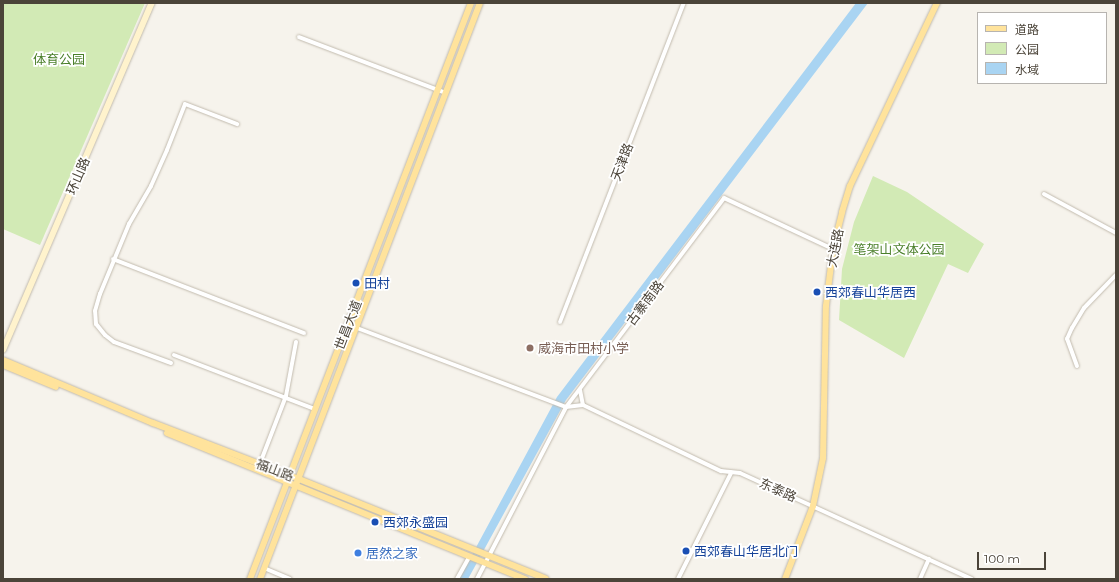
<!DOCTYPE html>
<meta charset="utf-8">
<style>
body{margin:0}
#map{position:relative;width:1119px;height:582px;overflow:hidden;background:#f6f3ec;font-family:Montserrat,"Noto Sans SC",sans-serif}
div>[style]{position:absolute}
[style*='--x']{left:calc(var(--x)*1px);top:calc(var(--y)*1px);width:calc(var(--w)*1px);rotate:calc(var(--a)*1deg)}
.green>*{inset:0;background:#d2eab5}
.water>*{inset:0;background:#a9d4f2}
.roads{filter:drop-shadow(0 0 1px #c2bbae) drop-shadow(0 0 1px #c2bbae)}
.minor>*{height:4px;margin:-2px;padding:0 2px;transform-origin:2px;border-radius:2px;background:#fff}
.secondary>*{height:5.5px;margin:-2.75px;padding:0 2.75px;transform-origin:2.75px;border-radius:2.75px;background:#fff3cd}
.primary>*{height:6px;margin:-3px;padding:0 3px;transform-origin:3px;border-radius:3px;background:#ffe39c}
.dots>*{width:11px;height:11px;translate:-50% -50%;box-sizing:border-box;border:2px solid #fff;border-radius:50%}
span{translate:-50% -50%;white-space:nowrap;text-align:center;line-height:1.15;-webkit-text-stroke:3.5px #fff;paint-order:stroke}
.park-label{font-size:13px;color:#4a7f2a}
.street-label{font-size:13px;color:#4b4439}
.transit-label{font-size:13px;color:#164399}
.left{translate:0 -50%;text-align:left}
.education-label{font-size:13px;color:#785e54}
.shop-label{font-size:13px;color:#366cbe}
.frame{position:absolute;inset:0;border:4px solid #4b4439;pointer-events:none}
.legend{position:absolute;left:977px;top:12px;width:130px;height:72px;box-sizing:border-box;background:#fff;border:1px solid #b7b4b0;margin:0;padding:5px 7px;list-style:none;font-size:12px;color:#4b4439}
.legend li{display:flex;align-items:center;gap:8px;height:20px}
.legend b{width:20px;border:1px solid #b7b4b0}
.scale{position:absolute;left:977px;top:552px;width:69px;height:18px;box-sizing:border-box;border:2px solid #4b4439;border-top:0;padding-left:5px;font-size:12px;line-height:14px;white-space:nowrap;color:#4b4439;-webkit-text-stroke:3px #fff;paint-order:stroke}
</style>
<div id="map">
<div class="green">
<i style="clip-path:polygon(3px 3px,145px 3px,40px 245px,3px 229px)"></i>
<i style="clip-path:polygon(873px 176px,907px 192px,984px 244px,968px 273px,948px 264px,904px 358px,839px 320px,842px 269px,854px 222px)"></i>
</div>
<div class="water">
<i style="clip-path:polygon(856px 3px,868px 3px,566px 400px,468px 579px,459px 579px,557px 397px)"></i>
</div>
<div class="roads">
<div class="minor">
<i style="--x:299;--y:37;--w:157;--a:20.9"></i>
<i style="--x:1044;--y:194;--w:82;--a:28.4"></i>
<i style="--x:113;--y:259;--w:205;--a:21.2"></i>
<i style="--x:560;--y:322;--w:342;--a:-68.8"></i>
<i style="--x:357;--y:328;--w:223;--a:20.7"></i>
<i style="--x:566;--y:407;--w:17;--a:-7"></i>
<i style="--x:174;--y:355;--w:151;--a:21"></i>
<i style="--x:171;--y:363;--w:61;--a:-159.8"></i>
<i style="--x:114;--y:342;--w:11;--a:-142"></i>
<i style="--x:105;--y:335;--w:14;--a:-129"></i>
<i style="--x:96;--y:324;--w:13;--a:-94"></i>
<i style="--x:95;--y:311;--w:18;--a:-74"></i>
<i style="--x:100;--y:294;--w:76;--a:-67.5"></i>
<i style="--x:129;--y:224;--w:44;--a:-59.9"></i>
<i style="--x:151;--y:186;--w:39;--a:-66"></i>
<i style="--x:167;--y:150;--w:49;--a:-68.6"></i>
<i style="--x:185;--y:104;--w:56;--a:21"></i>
<i style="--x:1077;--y:366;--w:29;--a:-110"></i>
<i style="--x:1067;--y:339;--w:12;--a:-66"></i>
<i style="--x:1072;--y:328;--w:23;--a:-59"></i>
<i style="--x:1084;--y:308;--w:46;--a:-45.9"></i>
<i style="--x:580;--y:390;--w:15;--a:79"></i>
<i style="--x:583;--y:405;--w:153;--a:25.6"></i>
<i style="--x:721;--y:471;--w:19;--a:6"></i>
<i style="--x:740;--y:473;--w:255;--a:24.6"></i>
<i style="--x:259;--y:466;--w:75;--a:-68.9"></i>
<i style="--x:286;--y:396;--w:55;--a:-79.5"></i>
<i style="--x:264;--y:568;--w:28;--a:23"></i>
<i style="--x:457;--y:579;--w:26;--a:-61"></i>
<i style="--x:477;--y:579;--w:194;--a:-62.6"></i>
<i style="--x:566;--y:407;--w:262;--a:-52.9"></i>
<i style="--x:724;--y:198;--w:120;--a:25.1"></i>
<i style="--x:678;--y:579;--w:119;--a:-63.4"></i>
<i style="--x:920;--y:579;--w:22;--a:-66"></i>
</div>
<div class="secondary">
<i style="--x:3;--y:350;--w:378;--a:-66.8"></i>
</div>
<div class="primary">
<i style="--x:3;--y:360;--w:163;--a:22.8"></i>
<i style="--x:153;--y:423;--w:156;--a:21"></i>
<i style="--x:299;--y:479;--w:266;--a:22"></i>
<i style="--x:3;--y:365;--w:57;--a:22.5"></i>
<i style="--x:167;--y:433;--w:387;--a:22.2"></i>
<i style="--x:250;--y:579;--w:617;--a:-69.01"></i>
<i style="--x:260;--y:579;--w:617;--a:-69.1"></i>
<i style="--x:785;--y:579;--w:78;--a:-69"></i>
<i style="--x:813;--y:506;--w:49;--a:-78.2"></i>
<i style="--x:823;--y:458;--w:152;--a:-88.9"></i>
<i style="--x:826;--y:306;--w:57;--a:-83"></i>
<i style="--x:833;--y:249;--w:38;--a:-76"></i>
<i style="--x:842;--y:212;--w:27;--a:-73"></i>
<i style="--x:850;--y:186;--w:203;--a:-64.6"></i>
</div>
</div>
<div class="dots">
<i style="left:356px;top:283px;background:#1a4fb4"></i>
<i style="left:817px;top:292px;background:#1a4fb4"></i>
<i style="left:530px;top:348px;background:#8d6e63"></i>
<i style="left:375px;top:522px;background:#1a4fb4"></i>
<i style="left:686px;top:551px;background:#1a4fb4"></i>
<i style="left:358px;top:553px;background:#3f7fe0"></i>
</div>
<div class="park-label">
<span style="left:59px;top:59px">体育公园</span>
<span style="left:899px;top:249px">笔架山文体公园</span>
</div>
<div class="street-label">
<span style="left:622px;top:162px;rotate:-69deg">天津路</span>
<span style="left:78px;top:176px;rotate:-67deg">环山路</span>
<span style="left:835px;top:248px;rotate:-79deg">大连路</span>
<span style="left:645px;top:303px;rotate:-53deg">古寨南路</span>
<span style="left:348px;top:325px;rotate:-69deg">世昌大道</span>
<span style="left:275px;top:470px;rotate:21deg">福山路</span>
<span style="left:778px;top:490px;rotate:24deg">东泰路</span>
</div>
<div class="transit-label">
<span class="left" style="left:364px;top:283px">田村</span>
<span class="left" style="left:825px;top:292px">西郊春山华居西</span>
<span class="left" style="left:383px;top:522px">西郊永盛园</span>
<span class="left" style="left:694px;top:551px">西郊春山华居北门</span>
</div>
<div class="education-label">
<span class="left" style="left:538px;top:348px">威海市田村小学</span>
</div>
<div class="shop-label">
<span class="left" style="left:366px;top:553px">居然之家</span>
</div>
<div class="frame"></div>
<ul class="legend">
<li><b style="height:5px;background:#ffe39c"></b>道路</li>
<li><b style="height:11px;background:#d2eab5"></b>公园</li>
<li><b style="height:11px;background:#a9d4f2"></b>水域</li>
</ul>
<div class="scale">100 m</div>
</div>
